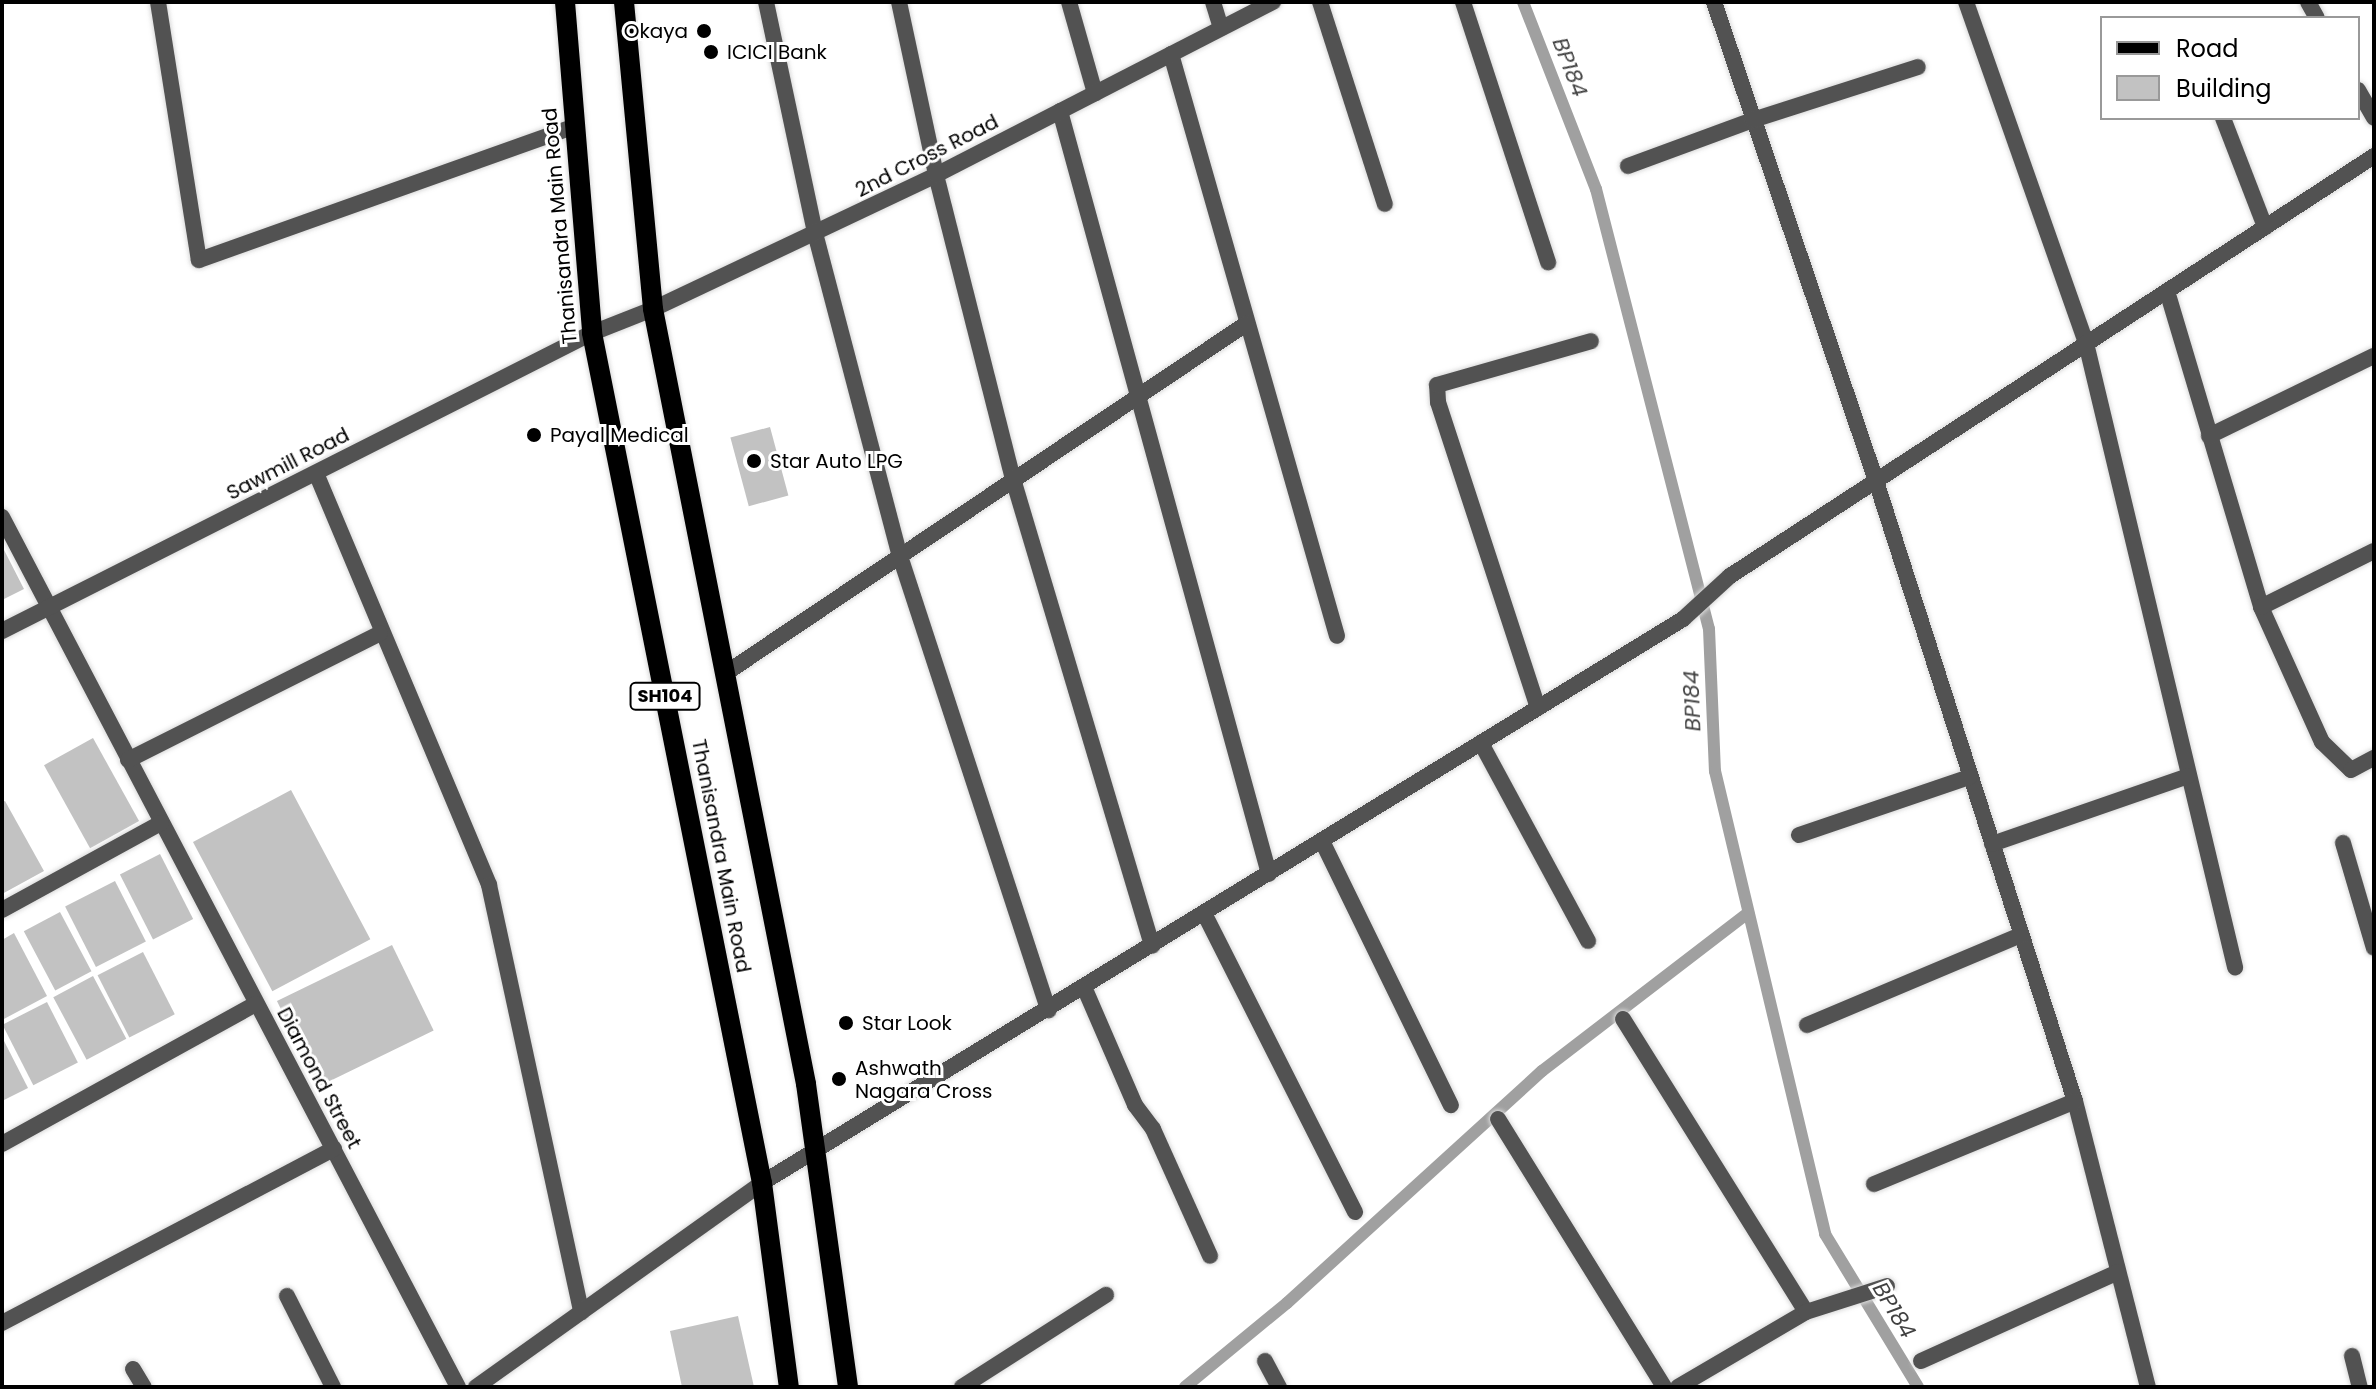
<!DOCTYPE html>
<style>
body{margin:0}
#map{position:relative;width:2376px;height:1389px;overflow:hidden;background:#fff;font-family:Poppins,sans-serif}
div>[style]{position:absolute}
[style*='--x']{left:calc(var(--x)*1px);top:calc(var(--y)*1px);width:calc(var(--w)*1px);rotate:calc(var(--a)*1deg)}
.stream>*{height:12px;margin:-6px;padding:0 6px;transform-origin:6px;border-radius:6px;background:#a0a0a0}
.building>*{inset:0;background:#c2c2c2;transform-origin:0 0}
.roads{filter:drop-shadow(0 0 2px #dbdbdb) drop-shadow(0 0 2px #dbdbdb)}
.lane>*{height:16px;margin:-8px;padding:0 8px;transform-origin:8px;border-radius:8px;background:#525252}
.street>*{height:16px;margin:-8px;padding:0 8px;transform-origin:8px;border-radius:8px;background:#525252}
.primary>*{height:20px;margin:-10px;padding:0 10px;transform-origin:10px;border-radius:10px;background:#000}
.dots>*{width:22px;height:22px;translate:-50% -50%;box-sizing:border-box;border:4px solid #fff;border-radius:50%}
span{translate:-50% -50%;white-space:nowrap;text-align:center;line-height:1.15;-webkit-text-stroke:6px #fff;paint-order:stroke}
.shield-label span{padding:2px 6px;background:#fff;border:2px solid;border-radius:6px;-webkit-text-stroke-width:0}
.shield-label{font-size:18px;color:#000;font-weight:700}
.poi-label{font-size:20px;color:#000}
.right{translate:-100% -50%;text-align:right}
.left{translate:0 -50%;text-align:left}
.street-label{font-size:20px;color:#000}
.water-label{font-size:22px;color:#414141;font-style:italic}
.frame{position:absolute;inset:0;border:4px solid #000;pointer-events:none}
.legend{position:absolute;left:2100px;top:16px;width:260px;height:104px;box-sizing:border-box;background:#fff;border:2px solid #999;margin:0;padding:10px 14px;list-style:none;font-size:24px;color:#000}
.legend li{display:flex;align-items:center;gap:16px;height:40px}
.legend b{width:40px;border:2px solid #999}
</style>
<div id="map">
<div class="stream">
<i style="--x:1523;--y:2;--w:201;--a:68.7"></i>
<i style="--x:1596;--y:189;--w:454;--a:75.6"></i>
<i style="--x:1709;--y:629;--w:142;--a:87.6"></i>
<i style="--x:1715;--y:771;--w:476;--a:76.6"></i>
<i style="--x:1825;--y:1234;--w:179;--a:58.7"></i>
<i style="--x:1185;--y:1387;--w:132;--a:-39.5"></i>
<i style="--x:1287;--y:1303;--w:345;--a:-42.3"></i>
<i style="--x:1542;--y:1071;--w:260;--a:-37.5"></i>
</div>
<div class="building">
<i style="left:770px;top:427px;width:71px;height:41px;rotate:75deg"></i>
<i style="clip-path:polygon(2px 546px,24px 589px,2px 600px)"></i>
<i style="left:93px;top:738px;width:95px;height:56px;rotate:61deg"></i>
<i style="left:291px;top:790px;width:169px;height:111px;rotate:62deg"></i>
<i style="clip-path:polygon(5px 801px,44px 871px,2px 894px,2px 802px)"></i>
<i style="left:160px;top:854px;width:73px;height:45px;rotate:63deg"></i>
<i style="left:115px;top:881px;width:68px;height:56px;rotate:63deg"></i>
<i style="left:60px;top:912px;width:67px;height:41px;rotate:62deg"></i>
<i style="clip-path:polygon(14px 933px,47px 996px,2px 1020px,2px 940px)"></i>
<i style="left:392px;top:945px;width:95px;height:128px;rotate:64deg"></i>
<i style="left:143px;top:952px;width:70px;height:51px;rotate:63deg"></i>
<i style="left:93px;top:976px;width:71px;height:45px;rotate:62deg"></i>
<i style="left:47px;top:1002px;width:68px;height:50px;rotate:63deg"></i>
<i style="clip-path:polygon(2px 1037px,28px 1088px,2px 1101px)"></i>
<i style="clip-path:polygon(738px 1316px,754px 1387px,682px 1387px,670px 1331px)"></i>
</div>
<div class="roads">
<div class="lane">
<i style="--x:158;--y:2;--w:261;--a:81"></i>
<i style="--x:199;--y:260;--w:399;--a:-19.6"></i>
<i style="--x:287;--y:1296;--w:102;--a:63.2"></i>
<i style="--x:962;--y:1387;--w:171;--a:-32.6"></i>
</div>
<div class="street">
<i style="--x:766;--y:2;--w:236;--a:78"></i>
<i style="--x:815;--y:233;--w:334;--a:75.3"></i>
<i style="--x:900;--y:556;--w:478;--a:71.9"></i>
<i style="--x:899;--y:2;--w:177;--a:77.9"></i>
<i style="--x:936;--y:175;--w:314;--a:75.8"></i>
<i style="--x:1013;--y:479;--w:487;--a:73.4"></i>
<i style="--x:1069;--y:2;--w:95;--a:74.1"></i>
<i style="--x:1213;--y:2;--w:27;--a:73"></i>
<i style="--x:1320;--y:2;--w:212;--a:72.2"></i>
<i style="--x:1463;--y:2;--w:274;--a:71.9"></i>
<i style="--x:1714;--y:2;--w:506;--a:71.31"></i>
<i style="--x:1876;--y:481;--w:651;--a:72.21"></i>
<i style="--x:2075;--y:1101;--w:295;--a:75.7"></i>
<i style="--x:1966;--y:2;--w:361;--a:70.6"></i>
<i style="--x:2086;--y:343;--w:642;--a:76.57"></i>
<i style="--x:2308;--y:2;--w:18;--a:61"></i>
<i style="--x:1171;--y:54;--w:605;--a:74.08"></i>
<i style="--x:2358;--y:90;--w:32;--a:60"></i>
<i style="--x:1060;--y:111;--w:791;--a:74.68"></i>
<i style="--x:2223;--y:118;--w:117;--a:68.9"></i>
<i style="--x:1628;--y:166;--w:133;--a:-20.2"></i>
<i style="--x:1753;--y:120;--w:173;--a:-17.8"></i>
<i style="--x:2167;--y:291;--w:330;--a:73.4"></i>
<i style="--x:2261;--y:607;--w:148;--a:65.7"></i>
<i style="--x:2322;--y:742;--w:40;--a:44"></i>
<i style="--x:2351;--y:770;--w:26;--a:-28"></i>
<i style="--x:2209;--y:436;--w:183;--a:-25.9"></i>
<i style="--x:316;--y:473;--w:447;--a:67.2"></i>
<i style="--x:489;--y:885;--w:437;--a:77.8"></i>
<i style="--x:2;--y:517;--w:982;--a:62.34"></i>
<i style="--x:2261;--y:607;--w:126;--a:-26.4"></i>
<i style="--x:2;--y:631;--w:661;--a:-26.8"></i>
<i style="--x:592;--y:333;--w:66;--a:-21.5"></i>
<i style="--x:653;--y:309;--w:313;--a:-25.3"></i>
<i style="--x:936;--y:175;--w:379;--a:-27.2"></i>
<i style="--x:726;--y:673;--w:626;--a:-33.87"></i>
<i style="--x:1538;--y:708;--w:322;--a:-108.1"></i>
<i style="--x:1438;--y:402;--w:17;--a:-93"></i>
<i style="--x:1437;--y:385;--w:160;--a:-15.9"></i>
<i style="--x:1481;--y:743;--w:225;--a:61.6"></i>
<i style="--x:128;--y:760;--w:282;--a:-26.7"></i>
<i style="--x:1799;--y:835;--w:180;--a:-18.8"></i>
<i style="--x:1322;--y:841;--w:294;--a:64"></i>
<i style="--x:2343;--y:843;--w:109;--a:73.6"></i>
<i style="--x:1992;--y:844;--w:207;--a:-19.1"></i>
<i style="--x:2;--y:910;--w:181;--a:-28.7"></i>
<i style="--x:1204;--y:913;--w:335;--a:63.2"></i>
<i style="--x:1084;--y:987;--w:129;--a:66.6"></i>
<i style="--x:1135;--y:1105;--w:30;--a:53"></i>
<i style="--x:1153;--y:1129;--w:139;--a:65.8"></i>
<i style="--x:1623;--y:1019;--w:345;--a:58"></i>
<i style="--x:1807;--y:1025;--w:232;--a:-22.8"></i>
<i style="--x:1498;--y:1119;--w:315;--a:58.2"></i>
<i style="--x:2;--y:1144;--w:290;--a:-28.9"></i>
<i style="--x:1874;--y:1184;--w:217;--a:-22.4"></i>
<i style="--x:2;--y:1323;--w:375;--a:-27.7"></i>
<i style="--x:2352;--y:1356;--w:32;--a:76"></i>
<i style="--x:1265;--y:1361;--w:30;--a:62"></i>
<i style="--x:1921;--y:1361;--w:216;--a:-24.3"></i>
<i style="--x:133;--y:1369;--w:21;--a:59"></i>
<i style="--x:476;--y:1387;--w:351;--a:-35.5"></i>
<i style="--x:762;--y:1183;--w:1080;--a:-31.48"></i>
<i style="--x:1683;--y:619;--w:64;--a:-42.5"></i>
<i style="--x:1730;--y:576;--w:769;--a:-33.11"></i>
<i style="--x:1678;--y:1387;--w:148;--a:-30.4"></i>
<i style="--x:1806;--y:1312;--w:85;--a:-17.8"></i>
</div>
<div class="primary">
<i style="--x:565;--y:2;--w:332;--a:85.3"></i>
<i style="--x:592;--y:333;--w:867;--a:78.69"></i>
<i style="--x:762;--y:1183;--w:206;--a:82.5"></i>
<i style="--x:624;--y:2;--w:308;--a:84.6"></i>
<i style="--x:653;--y:309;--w:790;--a:78.83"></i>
<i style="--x:806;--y:1084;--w:306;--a:82.1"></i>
</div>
</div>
<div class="dots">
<i style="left:704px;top:31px;background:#000"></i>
<i style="left:711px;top:52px;background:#000"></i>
<i style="left:534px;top:435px;background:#000"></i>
<i style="left:754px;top:461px;background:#000"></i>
<i style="left:846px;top:1023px;background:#000"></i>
<i style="left:839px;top:1079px;background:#000"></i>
</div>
<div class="shield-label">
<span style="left:665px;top:696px">SH104</span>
</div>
<div class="poi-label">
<span class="right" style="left:688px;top:31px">Okaya</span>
<span class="left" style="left:727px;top:52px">ICICI Bank</span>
<span class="left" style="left:550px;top:435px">Payal Medical</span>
<span class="left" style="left:770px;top:461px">Star Auto LPG</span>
<span class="left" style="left:862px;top:1023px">Star Look</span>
<span class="left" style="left:855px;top:1080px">Ashwath<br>Nagara Cross</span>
</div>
<div class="street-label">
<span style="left:927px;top:156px;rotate:-27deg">2nd Cross Road</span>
<span style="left:560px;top:226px;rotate:-95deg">Thanisandra Main Road</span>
<span style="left:288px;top:464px;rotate:-27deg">Sawmill Road</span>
<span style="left:721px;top:856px;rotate:79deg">Thanisandra Main Road</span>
<span style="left:319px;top:1078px;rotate:62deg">Diamond Street</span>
</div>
<div class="water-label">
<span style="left:1570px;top:67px;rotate:69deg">BP184</span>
<span style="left:1692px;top:701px;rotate:-92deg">BP184</span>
<span style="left:1894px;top:1310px;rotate:59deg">BP184</span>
</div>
<div class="frame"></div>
<ul class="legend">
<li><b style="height:10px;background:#000"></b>Road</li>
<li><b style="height:22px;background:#c2c2c2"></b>Building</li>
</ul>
</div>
